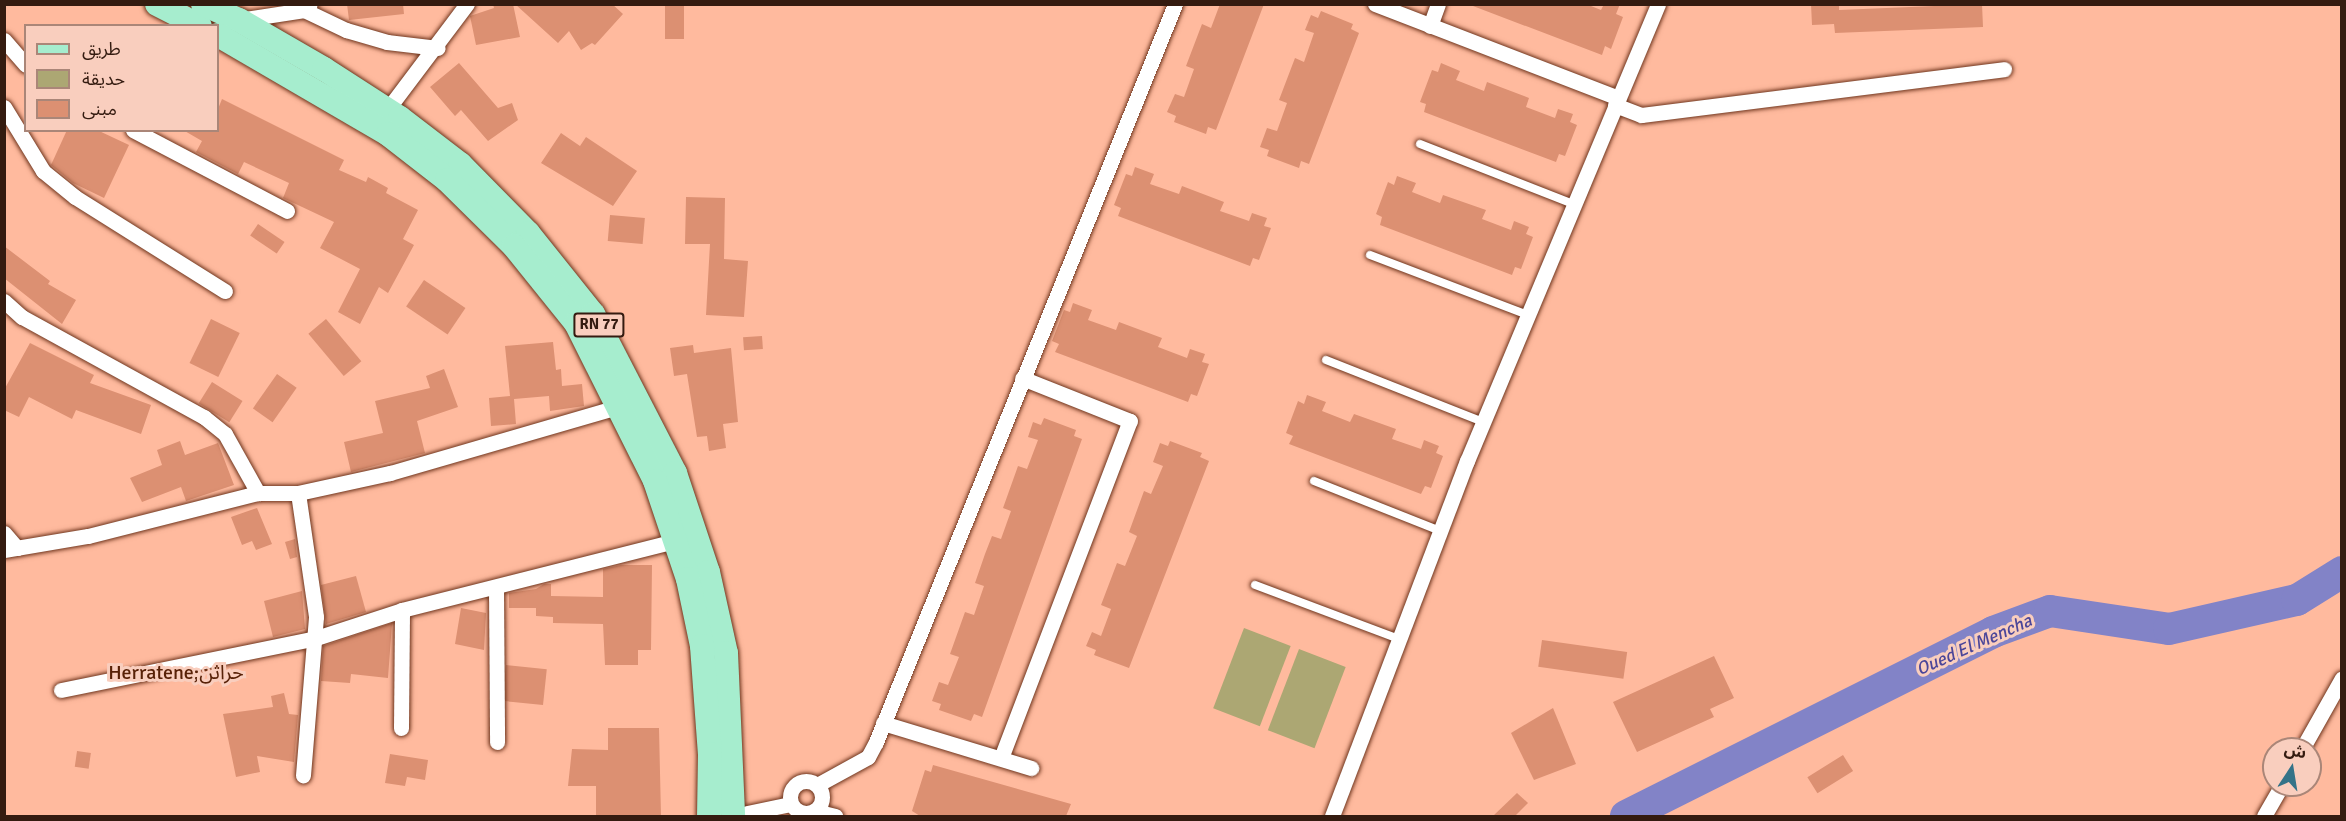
<!DOCTYPE html>
<meta charset="utf-8">
<style>
body{margin:0}
#map{position:relative;width:2346px;height:821px;overflow:hidden;background:#ffba9e;font-family:Signika,"Noto Sans Arabic",sans-serif}
div>[style]{position:absolute}
[style*='--x']{left:calc(var(--x)*1px);top:calc(var(--y)*1px);width:calc(var(--w)*1px);rotate:calc(var(--a)*1deg)}
.green>*{inset:0;background:#aca773;transform-origin:0 0}
.river>*{height:32px;margin:-16px;padding:0 16px;transform-origin:16px;border-radius:16px;background:#8283c7}
.building>*{inset:0;background:#dc9072;transform-origin:0 0}
.roads{filter:drop-shadow(0 0 2px #6f351d) drop-shadow(0 0 2px #6f351d)}
.service>*{height:8px;margin:-4px;padding:0 4px;transform-origin:4px;border-radius:4px;background:#fff}
.minor>*{height:15px;margin:-7.5px;padding:0 7.5px;transform-origin:7.5px;border-radius:7.5px;background:#fff}
.minor>.ring{margin:-7.5px;padding:0;box-sizing:content-box;background:none;border:15px solid #fff;border-radius:50%}
.primary>*{height:24px;margin:-12px;padding:0 12px;transform-origin:12px;border-radius:12px;background:#a6edce}
span{translate:-50% -50%;white-space:nowrap;text-align:center;line-height:1.15;-webkit-text-stroke:6px #f9cebe;paint-order:stroke}
.shield-label span{padding:2px 4px;background:#f9cebe;border:2px solid;border-radius:4px;-webkit-text-stroke-width:0}
.shield-label{font-size:15px;color:#341b10;font-weight:700}
.water-label{font-size:18px;color:#4b4699;font-style:italic}
.quarter-label{font-size:20px;color:#582107}
.frame{position:absolute;inset:0;border:6px solid #341b10;pointer-events:none}
.legend{position:absolute;left:24px;top:24px;width:195px;height:108px;box-sizing:border-box;background:#f9cebe;border:2px solid #aa8678;margin:0;padding:8px 10px;list-style:none;font-size:18px;color:#341b10}
.legend li{display:flex;align-items:center;gap:12px;height:30px}
.legend b{width:30px;border:2px solid #aa8678}
.north{position:absolute;left:2262px;top:737px;width:60px;height:60px;box-sizing:border-box;background:#f9cebe;border:2px solid #aa8678;border-radius:50%;rotate:12deg;font-size:16px;font-weight:700;line-height:24px;text-align:center;color:#341b10}
.north::after{content:'';display:block;margin:auto;width:21px;height:27px;background:#347388;clip-path:polygon(50% 0,100% 100%,50% 72%,0 100%)}
</style>
<div id="map">
<div class="green">
<i style="left:1244px;top:628px;width:50px;height:86px;rotate:21deg"></i>
<i style="left:1299px;top:649px;width:50px;height:87px;rotate:21deg"></i>
</div>
<div class="river">
<i style="--x:1626;--y:816;--w:411;--a:-26.6"></i>
<i style="--x:1993;--y:632;--w:61;--a:-20.2"></i>
<i style="--x:2050;--y:611;--w:120;--a:8.6"></i>
<i style="--x:2169;--y:629;--w:131;--a:-12.8"></i>
<i style="--x:2297;--y:600;--w:53;--a:-31.9"></i>
</div>
<div class="building">
<i style="clip-path:polygon(347px 4px,403px 4px,404px 14px,349px 20px)"></i>
<i style="clip-path:polygon(493px 4px,513px 4px,520px 37px,476px 45px,470px 16px,494px 8px)"></i>
<i style="clip-path:polygon(515px 4px,612px 4px,623px 14px,595px 45px,592px 43px,581px 50px,569px 31px,558px 43px)"></i>
<i style="left:665px;top:4px;width:19px;height:35px"></i>
<i style="clip-path:polygon(1220px 4px,1264px 4px,1216px 130px,1208px 127px,1206px 134px,1174px 122px,1176px 116px,1167px 112px,1175px 94px,1184px 97px,1194px 69px,1186px 66px,1202px 24px,1211px 28px)"></i>
<i style="clip-path:polygon(1586px 4px,1601px 10px,1604px 4px,1620px 4px,1616px 14px,1623px 17px,1611px 49px,1605px 46px,1602px 55px,1473px 6px)"></i>
<i style="clip-path:polygon(1811px 4px,1839px 4px,1839px 10px,1982px 4px,1983px 27px,1835px 33px,1834px 24px,1812px 25px)"></i>
<i style="clip-path:polygon(1321px 11px,1353px 24px,1351px 29px,1359px 33px,1309px 164px,1301px 161px,1299px 168px,1267px 156px,1269px 150px,1260px 147px,1267px 128px,1277px 131px,1287px 103px,1279px 100px,1295px 58px,1304px 62px,1314px 33px,1305px 30px,1311px 15px,1318px 18px)"></i>
<i style="clip-path:polygon(459px 63px,498px 108px,512px 103px,518px 120px,488px 141px,461px 110px,455px 116px,430px 87px)"></i>
<i style="clip-path:polygon(1441px 63px,1460px 71px,1456px 80px,1484px 91px,1487px 82px,1529px 98px,1526px 107px,1555px 118px,1558px 109px,1573px 114px,1570px 122px,1577px 125px,1565px 156px,1559px 154px,1556px 162px,1424px 112px,1426px 104px,1420px 102px,1432px 70px,1438px 72px)"></i>
<i style="clip-path:polygon(222px 99px,344px 160px,339px 170px,366px 182px,368px 177px,388px 188px,386px 193px,418px 210px,403px 239px,414px 245px,388px 293px,379px 287px,360px 324px,338px 312px,360px 269px,320px 248px,334px 222px,283px 198px,289px 183px,244px 162px,238px 174px,196px 152px,202px 141px,183px 130px,218px 130px,218px 109px)"></i>
<i style="clip-path:polygon(67px 130px,97px 130px,129px 145px,104px 198px,73px 183px,51px 165px)"></i>
<i style="clip-path:polygon(561px 133px,580px 146px,586px 137px,637px 171px,613px 206px,541px 163px)"></i>
<i style="clip-path:polygon(1135px 167px,1154px 174px,1150px 184px,1179px 194px,1182px 186px,1224px 202px,1220px 211px,1249px 221px,1252px 213px,1267px 218px,1264px 226px,1271px 228px,1259px 260px,1253px 258px,1250px 266px,1118px 216px,1121px 208px,1114px 205px,1126px 174px,1132px 176px)"></i>
<i style="clip-path:polygon(1397px 176px,1416px 183px,1412px 192px,1440px 203px,1443px 195px,1486px 210px,1482px 219px,1511px 230px,1514px 221px,1529px 227px,1526px 234px,1533px 237px,1521px 269px,1515px 267px,1512px 275px,1380px 225px,1382px 217px,1376px 214px,1388px 182px,1394px 185px)"></i>
<i style="clip-path:polygon(686px 197px,725px 198px,724px 259px,748px 261px,744px 317px,706px 315px,710px 244px,685px 244px)"></i>
<i style="left:610px;top:215px;width:35px;height:26px;rotate:5deg"></i>
<i style="left:258px;top:224px;width:32px;height:14px;rotate:34deg"></i>
<i style="clip-path:polygon(4px 246px,50px 281px,48px 284px,76px 300px,62px 324px,4px 278px)"></i>
<i style="left:424px;top:280px;width:50px;height:32px;rotate:34deg"></i>
<i style="clip-path:polygon(1073px 303px,1092px 310px,1088px 320px,1116px 330px,1119px 322px,1162px 338px,1158px 347px,1187px 358px,1190px 349px,1205px 354px,1202px 362px,1209px 364px,1197px 396px,1191px 394px,1188px 402px,1055px 352px,1059px 344px,1052px 341px,1064px 310px,1070px 312px)"></i>
<i style="left:211px;top:319px;width:32px;height:49px;rotate:26deg"></i>
<i style="left:326px;top:319px;width:55px;height:23px;rotate:50deg"></i>
<i style="left:762px;top:336px;width:13px;height:19px;rotate:86deg"></i>
<i style="clip-path:polygon(553px 342px,556px 370px,561px 369px,562px 386px,582px 384px,584px 406px,550px 411px,549px 396px,514px 399px,516px 424px,491px 426px,489px 398px,510px 396px,505px 346px)"></i>
<i style="clip-path:polygon(30px 343px,94px 375px,90px 383px,151px 405px,141px 434px,76px 410px,72px 419px,29px 397px,19px 417px,4px 410px,4px 390px)"></i>
<i style="clip-path:polygon(693px 345px,694px 353px,731px 348px,738px 422px,723px 424px,726px 448px,709px 451px,707px 436px,697px 437px,687px 374px,674px 376px,670px 348px)"></i>
<i style="clip-path:polygon(444px 369px,458px 407px,417px 421px,425px 453px,351px 472px,344px 442px,383px 433px,375px 401px,430px 388px,426px 376px)"></i>
<i style="left:277px;top:374px;width:24px;height:42px;rotate:35deg"></i>
<i style="left:212px;top:382px;width:36px;height:25px;rotate:32deg"></i>
<i style="clip-path:polygon(1307px 395px,1326px 402px,1322px 411px,1350px 422px,1354px 414px,1396px 429px,1392px 439px,1421px 449px,1424px 440px,1439px 446px,1436px 453px,1443px 456px,1431px 488px,1425px 486px,1421px 494px,1289px 444px,1293px 436px,1286px 433px,1298px 401px,1304px 404px)"></i>
<i style="clip-path:polygon(1044px 418px,1076px 430px,1074px 436px,1082px 439px,982px 717px,974px 714px,971px 721px,939px 710px,941px 704px,932px 701px,939px 682px,948px 685px,959px 657px,950px 654px,965px 612px,974px 615px,984px 586px,975px 583px,985px 554px,992px 536px,1001px 539px,1011px 511px,1003px 508px,1018px 466px,1027px 469px,1038px 440px,1028px 437px,1033px 422px,1041px 425px)"></i>
<i style="clip-path:polygon(180px 441px,185px 455px,218px 443px,234px 485px,186px 501px,181px 487px,142px 502px,130px 478px,162px 465px,157px 450px)"></i>
<i style="clip-path:polygon(1170px 441px,1202px 453px,1200px 457px,1209px 461px,1129px 668px,1094px 655px,1096px 650px,1086px 646px,1092px 632px,1101px 636px,1111px 609px,1101px 605px,1117px 563px,1125px 566px,1137px 536px,1129px 532px,1144px 491px,1151px 494px,1163px 466px,1153px 462px,1160px 443px,1168px 446px)"></i>
<i style="clip-path:polygon(257px 508px,272px 544px,256px 550px,252px 541px,242px 545px,231px 517px)"></i>
<i style="clip-path:polygon(295px 539px,297px 557px,290px 559px,285px 542px)"></i>
<i style="clip-path:polygon(621px 565px,652px 565px,651px 650px,638px 650px,638px 665px,605px 665px,603px 624px,553px 623px,553px 617px,536px 616px,536px 608px,509px 608px,509px 593px,536px 589px,544px 584px,551px 584px,551px 596px,603px 597px,603px 569px)"></i>
<i style="clip-path:polygon(356px 576px,366px 612px,326px 624px,321px 585px)"></i>
<i style="clip-path:polygon(302px 591px,305px 629px,273px 637px,264px 601px)"></i>
<i style="clip-path:polygon(461px 608px,486px 613px,484px 650px,455px 644px)"></i>
<i style="clip-path:polygon(392px 623px,388px 678px,351px 674px,350px 683px,321px 681px,323px 646px)"></i>
<i style="left:1542px;top:640px;width:86px;height:27px;rotate:8deg"></i>
<i style="clip-path:polygon(1714px 656px,1734px 698px,1710px 709px,1714px 717px,1637px 752px,1613px 702px)"></i>
<i style="left:506px;top:665px;width:41px;height:36px;rotate:6deg"></i>
<i style="clip-path:polygon(284px 693px,289px 714px,298px 715px,294px 762px,257px 756px,260px 772px,236px 777px,223px 714px,273px 707px,271px 696px)"></i>
<i style="clip-path:polygon(1553px 708px,1576px 764px,1534px 780px,1511px 733px)"></i>
<i style="clip-path:polygon(608px 728px,659px 728px,661px 816px,596px 816px,596px 786px,568px 786px,572px 749px,608px 750px)"></i>
<i style="left:77px;top:751px;width:14px;height:16px;rotate:8deg"></i>
<i style="clip-path:polygon(390px 754px,428px 760px,425px 780px,407px 777px,405px 786px,385px 783px)"></i>
<i style="left:1843px;top:755px;width:19px;height:42px;rotate:58deg"></i>
<i style="clip-path:polygon(933px 765px,1071px 804px,1066px 816px,920px 816px,912px 811px,925px 770px,931px 772px)"></i>
<i style="clip-path:polygon(1517px 793px,1528px 803px,1515px 816px,1493px 816px)"></i>
</div>
<div class="roads">
<div class="service">
<i style="--x:1420;--y:144;--w:164;--a:21.4"></i>
<i style="--x:1370;--y:255;--w:169;--a:20.8"></i>
<i style="--x:1326;--y:360;--w:169;--a:21.5"></i>
<i style="--x:1314;--y:481;--w:136;--a:21.6"></i>
<i style="--x:1255;--y:585;--w:154;--a:20.6"></i>
</div>
<div class="minor">
<i style="--x:1375;--y:4;--w:261;--a:21.1"></i>
<i style="--x:304;--y:10;--w:47;--a:25.5"></i>
<i style="--x:346;--y:30;--w:43;--a:16.3"></i>
<i style="--x:387;--y:42;--w:51;--a:6.7"></i>
<i style="--x:239;--y:20;--w:66;--a:-8.7"></i>
<i style="--x:304;--y:10;--w:8;--a:-45"></i>
<i style="--x:1430;--y:26;--w:23;--a:-70"></i>
<i style="--x:4;--y:40;--w:33;--a:49"></i>
<i style="--x:1615;--y:105;--w:28;--a:21"></i>
<i style="--x:1641;--y:115;--w:366;--a:-7.2"></i>
<i style="--x:4;--y:107;--w:75;--a:58.6"></i>
<i style="--x:43;--y:171;--w:41;--a:39.1"></i>
<i style="--x:75;--y:197;--w:177;--a:32.1"></i>
<i style="--x:387;--y:110;--w:133;--a:-53"></i>
<i style="--x:133;--y:130;--w:174;--a:27.7"></i>
<i style="--x:4;--y:301;--w:24;--a:42"></i>
<i style="--x:22;--y:317;--w:208;--a:28.8"></i>
<i style="--x:204;--y:417;--w:27;--a:39"></i>
<i style="--x:225;--y:434;--w:68;--a:60.8"></i>
<i style="--x:298;--y:493;--w:125;--a:81.7"></i>
<i style="--x:316;--y:617;--w:159;--a:94.7"></i>
<i style="--x:4;--y:533;--w:20;--a:49"></i>
<i style="--x:4;--y:550;--w:85;--a:-9.5"></i>
<i style="--x:88;--y:536;--w:175;--a:-14.2"></i>
<i style="--x:258;--y:493;--w:40;--a:0"></i>
<i style="--x:298;--y:493;--w:94;--a:-12.3"></i>
<i style="--x:390;--y:473;--w:240;--a:-16.2"></i>
<i style="--x:496;--y:587;--w:155;--a:89.6"></i>
<i style="--x:61;--y:690;--w:260;--a:-11.5"></i>
<i style="--x:316;--y:638;--w:90;--a:-18"></i>
<i style="--x:402;--y:610;--w:282;--a:-14.2"></i>
<i style="--x:883;--y:723;--w:155;--a:16.9"></i>
<i style="--x:401;--y:728;--w:118;--a:-89.5"></i>
<i style="--x:2302;--y:749;--w:81;--a:-60.6"></i>
<i style="--x:1001;--y:758;--w:361;--a:-69.1"></i>
<i style="--x:1130;--y:421;--w:116;--a:-158.3"></i>
<i class="ring" style="left:790px;top:781px;width:17px;height:17px"></i>
<i style="--x:817;--y:785;--w:58;--a:-28.8"></i>
<i style="--x:868;--y:757;--w:17;--a:-62"></i>
<i style="--x:876;--y:742;--w:796;--a:-67.94"></i>
<i style="--x:815;--y:811;--w:21;--a:14"></i>
<i style="--x:747;--y:813;--w:45;--a:-11.6"></i>
<i style="--x:1332;--y:816;--w:380;--a:-69.2"></i>
<i style="--x:1467;--y:461;--w:495;--a:-67.3"></i>
<i style="--x:2264;--y:816;--w:36;--a:-60"></i>
</div>
<div class="primary">
<i style="--x:157;--y:4;--w:48;--a:27.1"></i>
<i style="--x:203;--y:4;--w:39;--a:24"></i>
<i style="--x:239;--y:20;--w:98;--a:30"></i>
<i style="--x:324;--y:69;--w:90;--a:32.8"></i>
<i style="--x:400;--y:118;--w:76;--a:37.5"></i>
<i style="--x:460;--y:164;--w:97;--a:45.4"></i>
<i style="--x:528;--y:233;--w:104;--a:51.3"></i>
<i style="--x:593;--y:314;--w:179;--a:62.7"></i>
<i style="--x:675;--y:473;--w:104;--a:71.6"></i>
<i style="--x:708;--y:572;--w:83;--a:77.5"></i>
<i style="--x:726;--y:653;--w:163;--a:87.5"></i>
<i style="--x:218;--y:35;--w:197;--a:30.2"></i>
<i style="--x:388;--y:134;--w:75;--a:37.9"></i>
<i style="--x:447;--y:180;--w:94;--a:44.6"></i>
<i style="--x:514;--y:246;--w:99;--a:51.2"></i>
<i style="--x:576;--y:323;--w:177;--a:63.4"></i>
<i style="--x:655;--y:481;--w:103;--a:71.4"></i>
<i style="--x:688;--y:579;--w:68;--a:78.2"></i>
<i style="--x:702;--y:646;--w:108;--a:85.8"></i>
<i style="--x:710;--y:754;--w:62;--a:90.9"></i>
</div>
</div>
<div class="shield-label">
<span style="left:599px;top:325px">RN 77</span>
</div>
<div class="water-label">
<span style="left:1974px;top:645px;rotate:-24deg">Oued El Mencha</span>
</div>
<div class="quarter-label">
<span style="left:176px;top:672px">Herratene;حراثن</span>
</div>
<div class="frame"></div>
<ul class="legend">
<li><b style="height:8px;background:#a6edce"></b>طريق</li>
<li><b style="height:16px;background:#aca773"></b>حديقة</li>
<li><b style="height:16px;background:#dc9072"></b>مبنى</li>
</ul>
<div class="north">ش</div>
</div>
